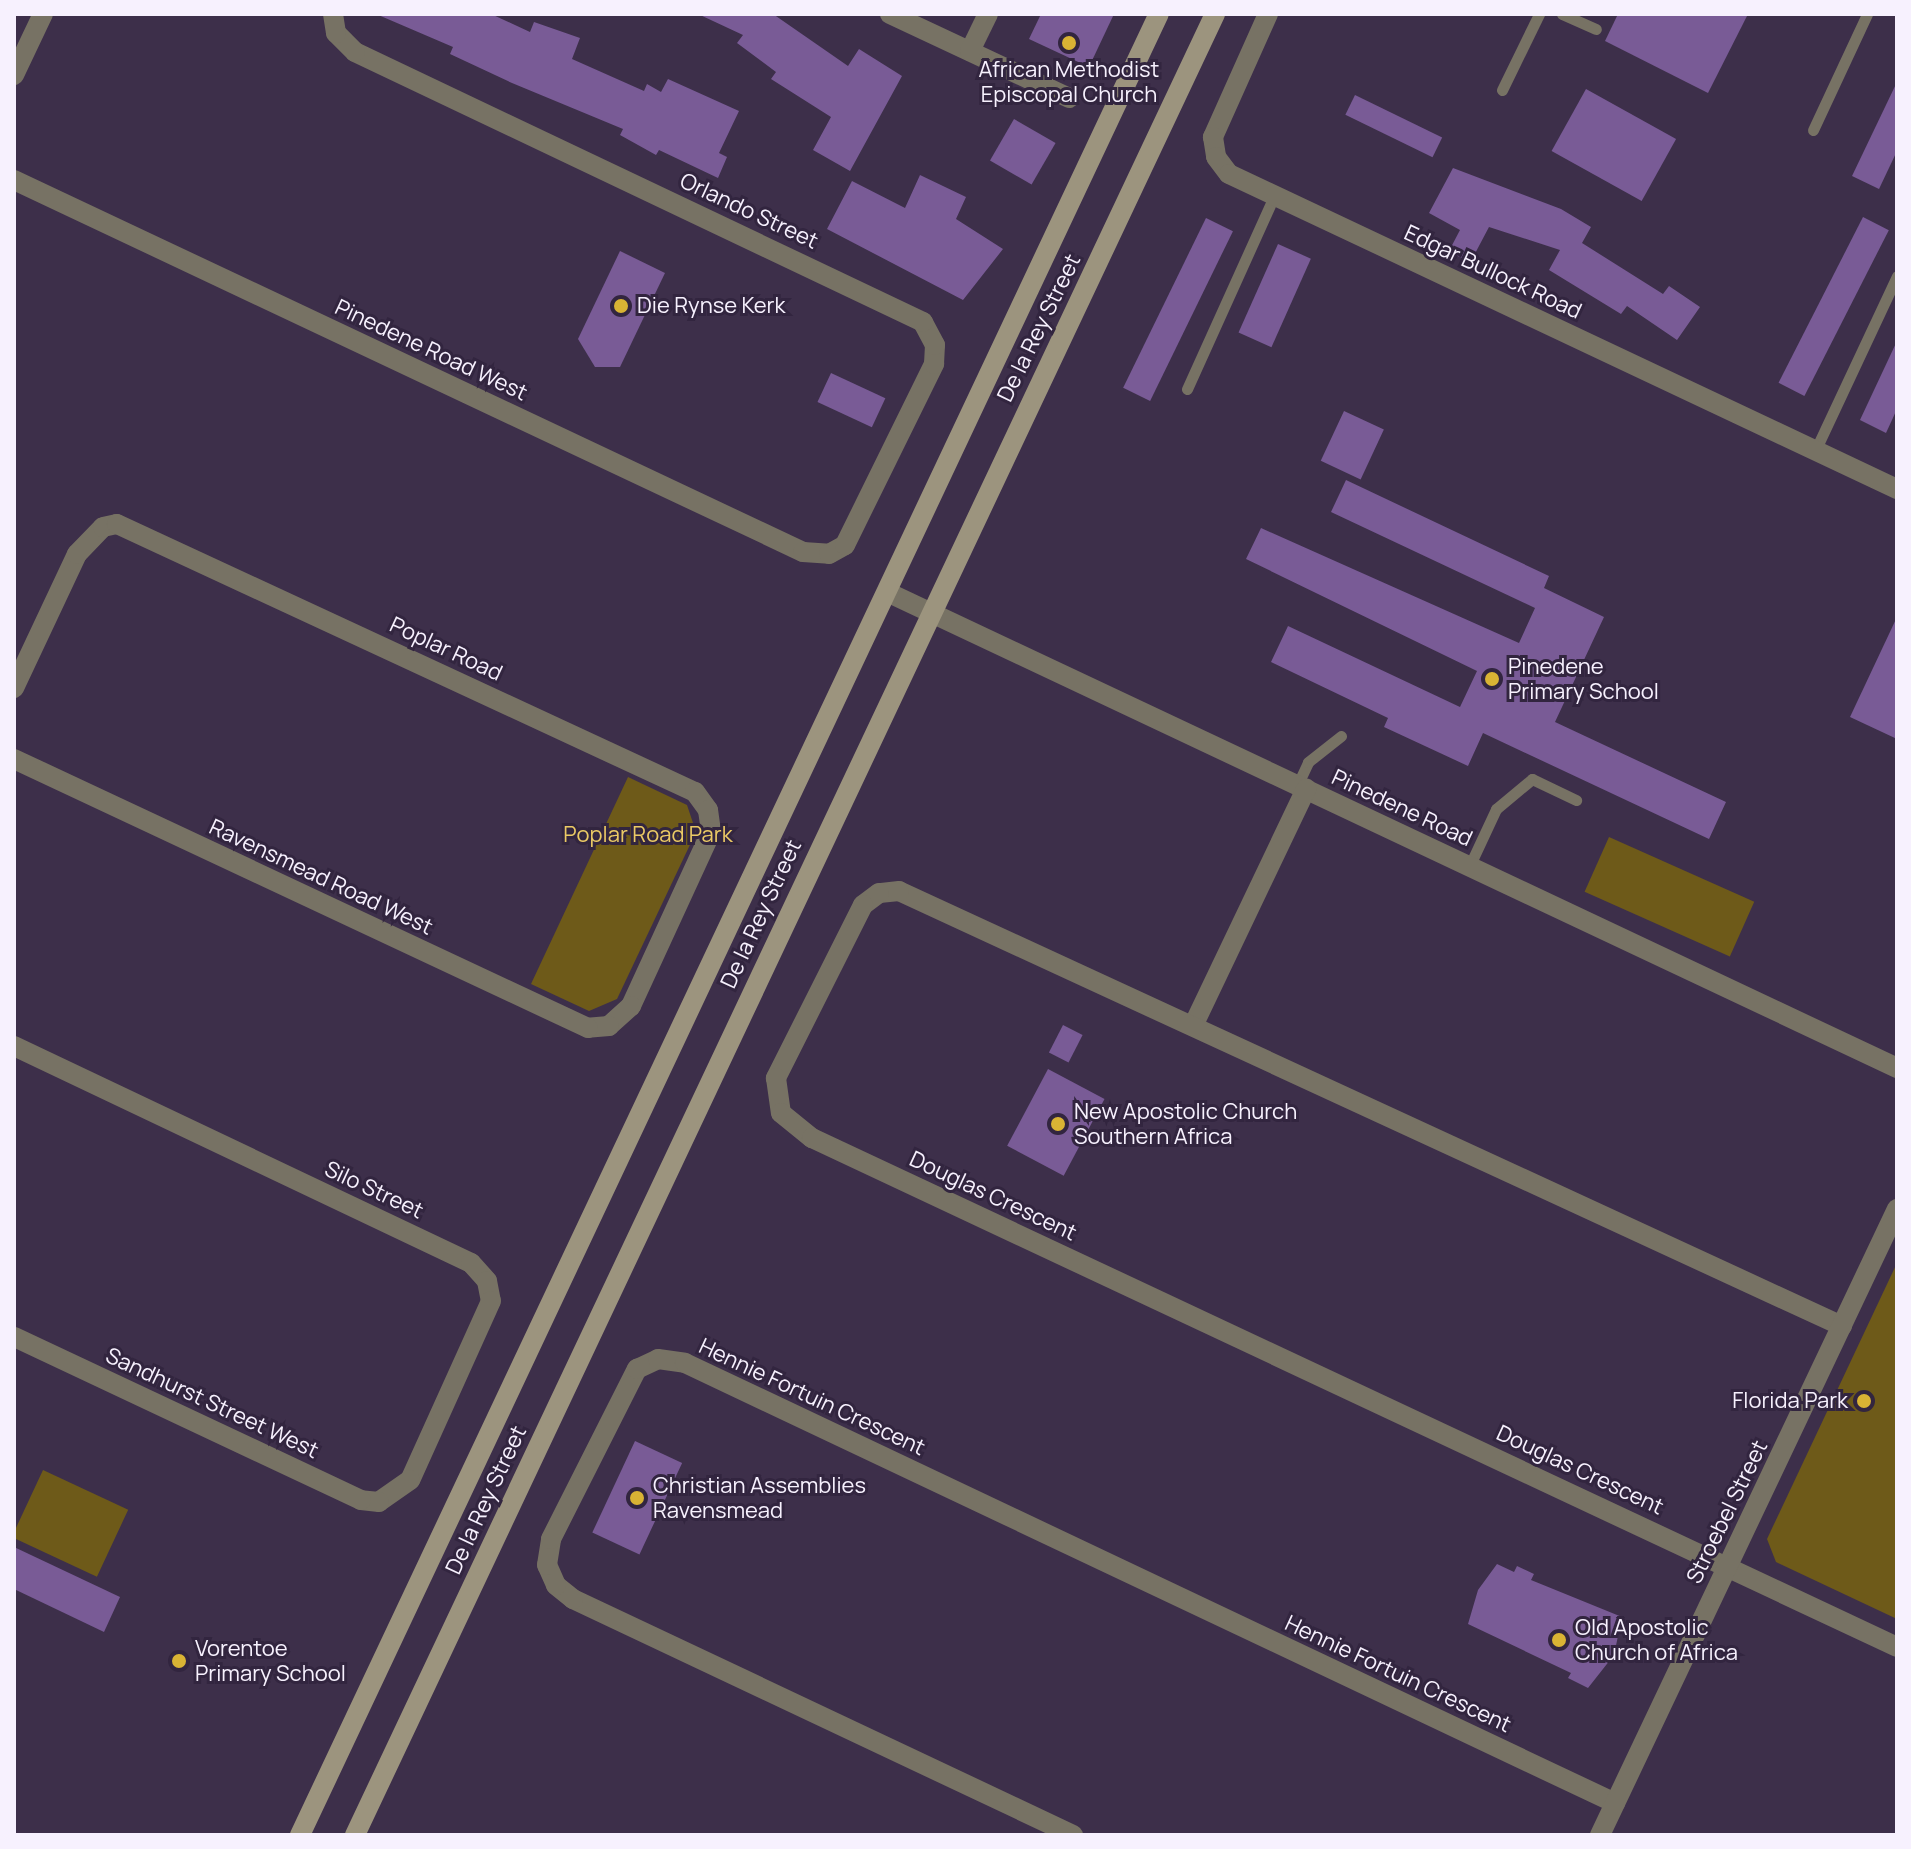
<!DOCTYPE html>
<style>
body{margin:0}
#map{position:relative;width:1911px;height:1849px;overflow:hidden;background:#3d2f4a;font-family:Manrope,sans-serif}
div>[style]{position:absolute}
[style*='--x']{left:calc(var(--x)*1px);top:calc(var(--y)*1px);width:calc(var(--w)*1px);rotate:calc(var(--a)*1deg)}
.green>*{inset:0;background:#6e5a19;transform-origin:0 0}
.building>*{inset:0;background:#795b96;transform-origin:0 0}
.lane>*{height:11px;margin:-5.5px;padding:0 5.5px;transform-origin:5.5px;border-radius:5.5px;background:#777264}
.street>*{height:20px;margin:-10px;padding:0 10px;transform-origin:10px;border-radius:10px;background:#777264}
.secondary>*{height:20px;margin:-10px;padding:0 10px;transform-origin:10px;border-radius:10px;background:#9c947e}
.dots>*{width:22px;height:22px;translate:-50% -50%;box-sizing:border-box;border:4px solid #32253f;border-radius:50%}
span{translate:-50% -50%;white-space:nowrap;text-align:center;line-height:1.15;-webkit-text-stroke:6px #32253f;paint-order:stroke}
.poi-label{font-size:22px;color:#f7f1fe}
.left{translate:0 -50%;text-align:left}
.right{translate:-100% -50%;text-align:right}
.street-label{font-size:22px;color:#f7f1fe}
.park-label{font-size:22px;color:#ebca65}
.frame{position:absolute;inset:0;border:16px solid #f7f1fe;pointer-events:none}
</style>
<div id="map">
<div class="green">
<i style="clip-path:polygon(628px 777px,687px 805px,696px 832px,617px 999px,589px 1011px,531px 984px)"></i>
<i style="left:1609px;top:837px;width:159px;height:60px;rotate:24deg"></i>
<i style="clip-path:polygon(1897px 1263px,1897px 1619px,1776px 1562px,1767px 1539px)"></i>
<i style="left:43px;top:1470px;width:94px;height:74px;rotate:25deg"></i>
</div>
<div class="building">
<i style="clip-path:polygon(376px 14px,491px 14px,530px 32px,534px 22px,580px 38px,572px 59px,644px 91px,647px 84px,661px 92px,668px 79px,739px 111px,719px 153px,727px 157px,718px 178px,659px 150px,656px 155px,620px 135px,623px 129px,512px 83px,450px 54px,453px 47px)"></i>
<i style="clip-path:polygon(698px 14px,773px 14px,848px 66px,859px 49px,902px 76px,850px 171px,813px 150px,831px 117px,771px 79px,776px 72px,737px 43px,743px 35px)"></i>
<i style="clip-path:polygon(1041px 14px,1114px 14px,1089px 67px,1029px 39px)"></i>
<i style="clip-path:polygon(1618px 14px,1748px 14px,1708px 93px,1605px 41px)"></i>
<i style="clip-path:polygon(1897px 82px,1897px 151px,1879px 189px,1852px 176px)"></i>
<i style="left:1586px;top:89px;width:103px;height:71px;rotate:29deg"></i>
<i style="left:1355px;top:95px;width:97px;height:22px;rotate:26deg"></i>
<i style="left:1014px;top:119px;width:48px;height:48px;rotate:30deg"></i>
<i style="clip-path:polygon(1453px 168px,1561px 209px,1591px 227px,1582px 243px,1663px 294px,1669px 286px,1700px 307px,1677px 340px,1627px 306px,1621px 314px,1549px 270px,1560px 250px,1489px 227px,1470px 263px,1449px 251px,1460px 230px,1429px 213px)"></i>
<i style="clip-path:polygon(920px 175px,966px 197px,956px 219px,1003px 249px,963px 300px,827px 229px,852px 181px,905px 208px)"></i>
<i style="left:1863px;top:217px;width:29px;height:186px;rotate:27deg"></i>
<i style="left:1206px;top:218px;width:30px;height:189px;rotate:26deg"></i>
<i style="left:1278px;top:244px;width:36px;height:97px;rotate:24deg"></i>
<i style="clip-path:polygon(620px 251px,665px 273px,620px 367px,595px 367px,578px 339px)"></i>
<i style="clip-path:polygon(1897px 341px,1897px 409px,1886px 433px,1860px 420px)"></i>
<i style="left:831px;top:373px;width:60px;height:32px;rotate:25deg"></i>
<i style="left:1344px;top:411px;width:44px;height:55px;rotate:25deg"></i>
<i style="clip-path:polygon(1346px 480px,1549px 576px,1544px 588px,1604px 617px,1555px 722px,1726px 802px,1709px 839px,1483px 733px,1468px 766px,1384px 727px,1388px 718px,1271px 662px,1288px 626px,1460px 707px,1477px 671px,1246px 559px,1261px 528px,1519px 643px,1535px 608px,1331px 512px)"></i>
<i style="clip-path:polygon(1897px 617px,1897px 739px,1850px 717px)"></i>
<i style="left:1063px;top:1025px;width:22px;height:31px;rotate:27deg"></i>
<i style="left:1048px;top:1069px;width:64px;height:87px;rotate:28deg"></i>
<i style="left:635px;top:1441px;width:52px;height:101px;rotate:25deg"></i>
<i style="clip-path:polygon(14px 1547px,120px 1597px,104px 1632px,14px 1589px)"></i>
<i style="clip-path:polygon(1497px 1564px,1514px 1572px,1517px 1566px,1534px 1574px,1531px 1580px,1622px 1617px,1614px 1655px,1588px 1688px,1568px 1678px,1571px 1673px,1468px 1624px,1478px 1590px)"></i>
</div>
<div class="lane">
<i style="--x:1562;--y:14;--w:37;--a:24"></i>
<i style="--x:1502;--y:90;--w:85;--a:-64"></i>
<i style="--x:1813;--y:130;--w:128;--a:-65"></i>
<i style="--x:1187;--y:389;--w:212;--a:-65.7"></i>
<i style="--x:1815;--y:451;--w:193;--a:-64.9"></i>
<i style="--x:1297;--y:786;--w:26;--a:-65"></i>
<i style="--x:1308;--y:762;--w:42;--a:-38.2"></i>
<i style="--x:1469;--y:867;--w:64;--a:-65"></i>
<i style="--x:1496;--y:809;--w:47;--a:-39.8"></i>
<i style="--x:1532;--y:779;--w:49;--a:25.5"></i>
</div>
<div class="street">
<i style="--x:890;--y:14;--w:198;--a:25.1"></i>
<i style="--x:1268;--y:14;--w:135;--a:114.1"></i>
<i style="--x:1213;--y:137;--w:20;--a:81"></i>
<i style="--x:1216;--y:157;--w:21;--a:53"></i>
<i style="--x:1229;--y:174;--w:739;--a:25.25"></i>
<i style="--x:970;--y:51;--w:41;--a:-64.1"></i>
<i style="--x:14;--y:75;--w:68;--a:-64.6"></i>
<i style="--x:14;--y:180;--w:872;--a:25.24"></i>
<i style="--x:803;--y:552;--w:26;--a:4"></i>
<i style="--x:829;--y:554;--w:18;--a:-29"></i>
<i style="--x:845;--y:545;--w:202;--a:-63.8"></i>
<i style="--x:934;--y:364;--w:19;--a:-87"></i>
<i style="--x:935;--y:345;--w:26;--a:-118"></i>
<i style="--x:923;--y:322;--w:629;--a:-154.58"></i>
<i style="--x:355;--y:52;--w:27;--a:-135"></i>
<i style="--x:336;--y:33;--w:19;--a:-99"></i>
<i style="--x:887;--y:592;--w:1117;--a:25.23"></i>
<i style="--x:14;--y:688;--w:148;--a:-64.8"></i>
<i style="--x:77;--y:554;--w:37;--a:-46"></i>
<i style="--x:103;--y:527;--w:14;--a:-12"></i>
<i style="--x:117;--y:524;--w:637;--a:24.88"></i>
<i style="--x:695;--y:792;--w:22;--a:54"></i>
<i style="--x:708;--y:810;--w:22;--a:82"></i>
<i style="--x:711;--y:832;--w:192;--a:114.7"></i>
<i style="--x:631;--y:1006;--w:30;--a:138"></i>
<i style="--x:609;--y:1026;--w:21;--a:175"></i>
<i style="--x:588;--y:1028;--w:634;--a:-154.89"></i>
<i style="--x:1193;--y:1026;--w:263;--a:-64.5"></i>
<i style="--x:14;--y:1046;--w:506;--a:25.4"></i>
<i style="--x:471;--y:1263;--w:24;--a:48"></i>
<i style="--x:487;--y:1281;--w:20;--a:79"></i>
<i style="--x:491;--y:1301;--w:196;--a:114.3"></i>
<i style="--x:410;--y:1480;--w:38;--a:145"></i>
<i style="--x:379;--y:1502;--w:18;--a:-174"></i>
<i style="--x:361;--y:1500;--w:383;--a:-154.8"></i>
<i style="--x:1842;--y:1326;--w:1038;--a:-155.24"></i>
<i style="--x:899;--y:891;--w:20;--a:174"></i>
<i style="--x:879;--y:893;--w:20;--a:143"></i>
<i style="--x:863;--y:905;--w:194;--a:116.7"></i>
<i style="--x:776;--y:1078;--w:35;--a:82"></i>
<i style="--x:781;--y:1113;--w:40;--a:39"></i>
<i style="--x:812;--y:1138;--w:1198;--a:25.13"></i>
<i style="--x:1073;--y:1835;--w:553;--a:-154.73"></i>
<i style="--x:573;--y:1599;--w:22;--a:-141"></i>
<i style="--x:556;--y:1585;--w:22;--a:-114"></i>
<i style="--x:547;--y:1565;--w:26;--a:-81"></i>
<i style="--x:551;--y:1539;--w:191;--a:-63.2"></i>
<i style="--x:637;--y:1369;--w:23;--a:-25"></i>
<i style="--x:658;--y:1359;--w:27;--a:8"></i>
<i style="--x:685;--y:1363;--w:1029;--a:25.32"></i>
<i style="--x:1600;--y:1835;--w:693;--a:-64.62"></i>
</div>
<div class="secondary">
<i style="--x:300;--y:1835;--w:2013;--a:-64.75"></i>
<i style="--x:355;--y:1835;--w:2014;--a:-64.72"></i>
</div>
<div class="dots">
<i style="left:1069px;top:43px;background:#d9b334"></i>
<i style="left:621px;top:306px;background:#d9b334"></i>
<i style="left:1492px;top:679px;background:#d9b334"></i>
<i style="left:1058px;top:1124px;background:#d9b334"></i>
<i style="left:1864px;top:1401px;background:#d9b334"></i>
<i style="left:637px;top:1498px;background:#d9b334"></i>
<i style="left:1559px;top:1640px;background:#d9b334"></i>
<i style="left:179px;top:1661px;background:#d9b334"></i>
</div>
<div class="poi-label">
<span style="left:1069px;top:82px">African Methodist<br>Episcopal Church</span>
<span class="left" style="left:637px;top:306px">Die Rynse Kerk</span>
<span class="left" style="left:1508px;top:679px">Pinedene<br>Primary School</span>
<span class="left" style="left:1074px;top:1124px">New Apostolic Church<br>Southern Africa</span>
<span class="right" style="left:1848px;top:1401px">Florida Park</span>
<span class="left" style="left:653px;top:1498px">Christian Assemblies<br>Ravensmead</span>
<span class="left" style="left:1575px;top:1640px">Old Apostolic<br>Church of Africa</span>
<span class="left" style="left:195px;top:1661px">Vorentoe<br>Primary School</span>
</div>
<div class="street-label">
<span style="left:749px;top:211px;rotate:25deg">Orlando Street</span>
<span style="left:1493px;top:272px;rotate:25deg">Edgar Bullock Road</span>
<span style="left:1039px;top:328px;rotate:-64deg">De la Rey Street</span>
<span style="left:431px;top:350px;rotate:25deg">Pinedene Road West</span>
<span style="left:446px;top:649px;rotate:25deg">Poplar Road</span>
<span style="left:1402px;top:808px;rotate:25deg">Pinedene Road</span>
<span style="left:321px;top:877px;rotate:25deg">Ravensmead Road West</span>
<span style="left:761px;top:914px;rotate:-65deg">De la Rey Street</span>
<span style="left:374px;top:1190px;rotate:25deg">Silo Street</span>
<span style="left:993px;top:1196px;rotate:25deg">Douglas Crescent</span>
<span style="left:812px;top:1397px;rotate:25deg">Hennie Fortuin Crescent</span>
<span style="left:212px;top:1403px;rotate:25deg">Sandhurst Street West</span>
<span style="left:1580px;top:1470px;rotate:25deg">Douglas Crescent</span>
<span style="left:486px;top:1500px;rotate:-65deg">De la Rey Street</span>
<span style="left:1727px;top:1512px;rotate:-64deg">Stroebel Street</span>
<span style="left:1398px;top:1674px;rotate:25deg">Hennie Fortuin Crescent</span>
</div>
<div class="park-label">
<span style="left:648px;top:835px">Poplar Road Park</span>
</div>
<div class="frame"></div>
</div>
